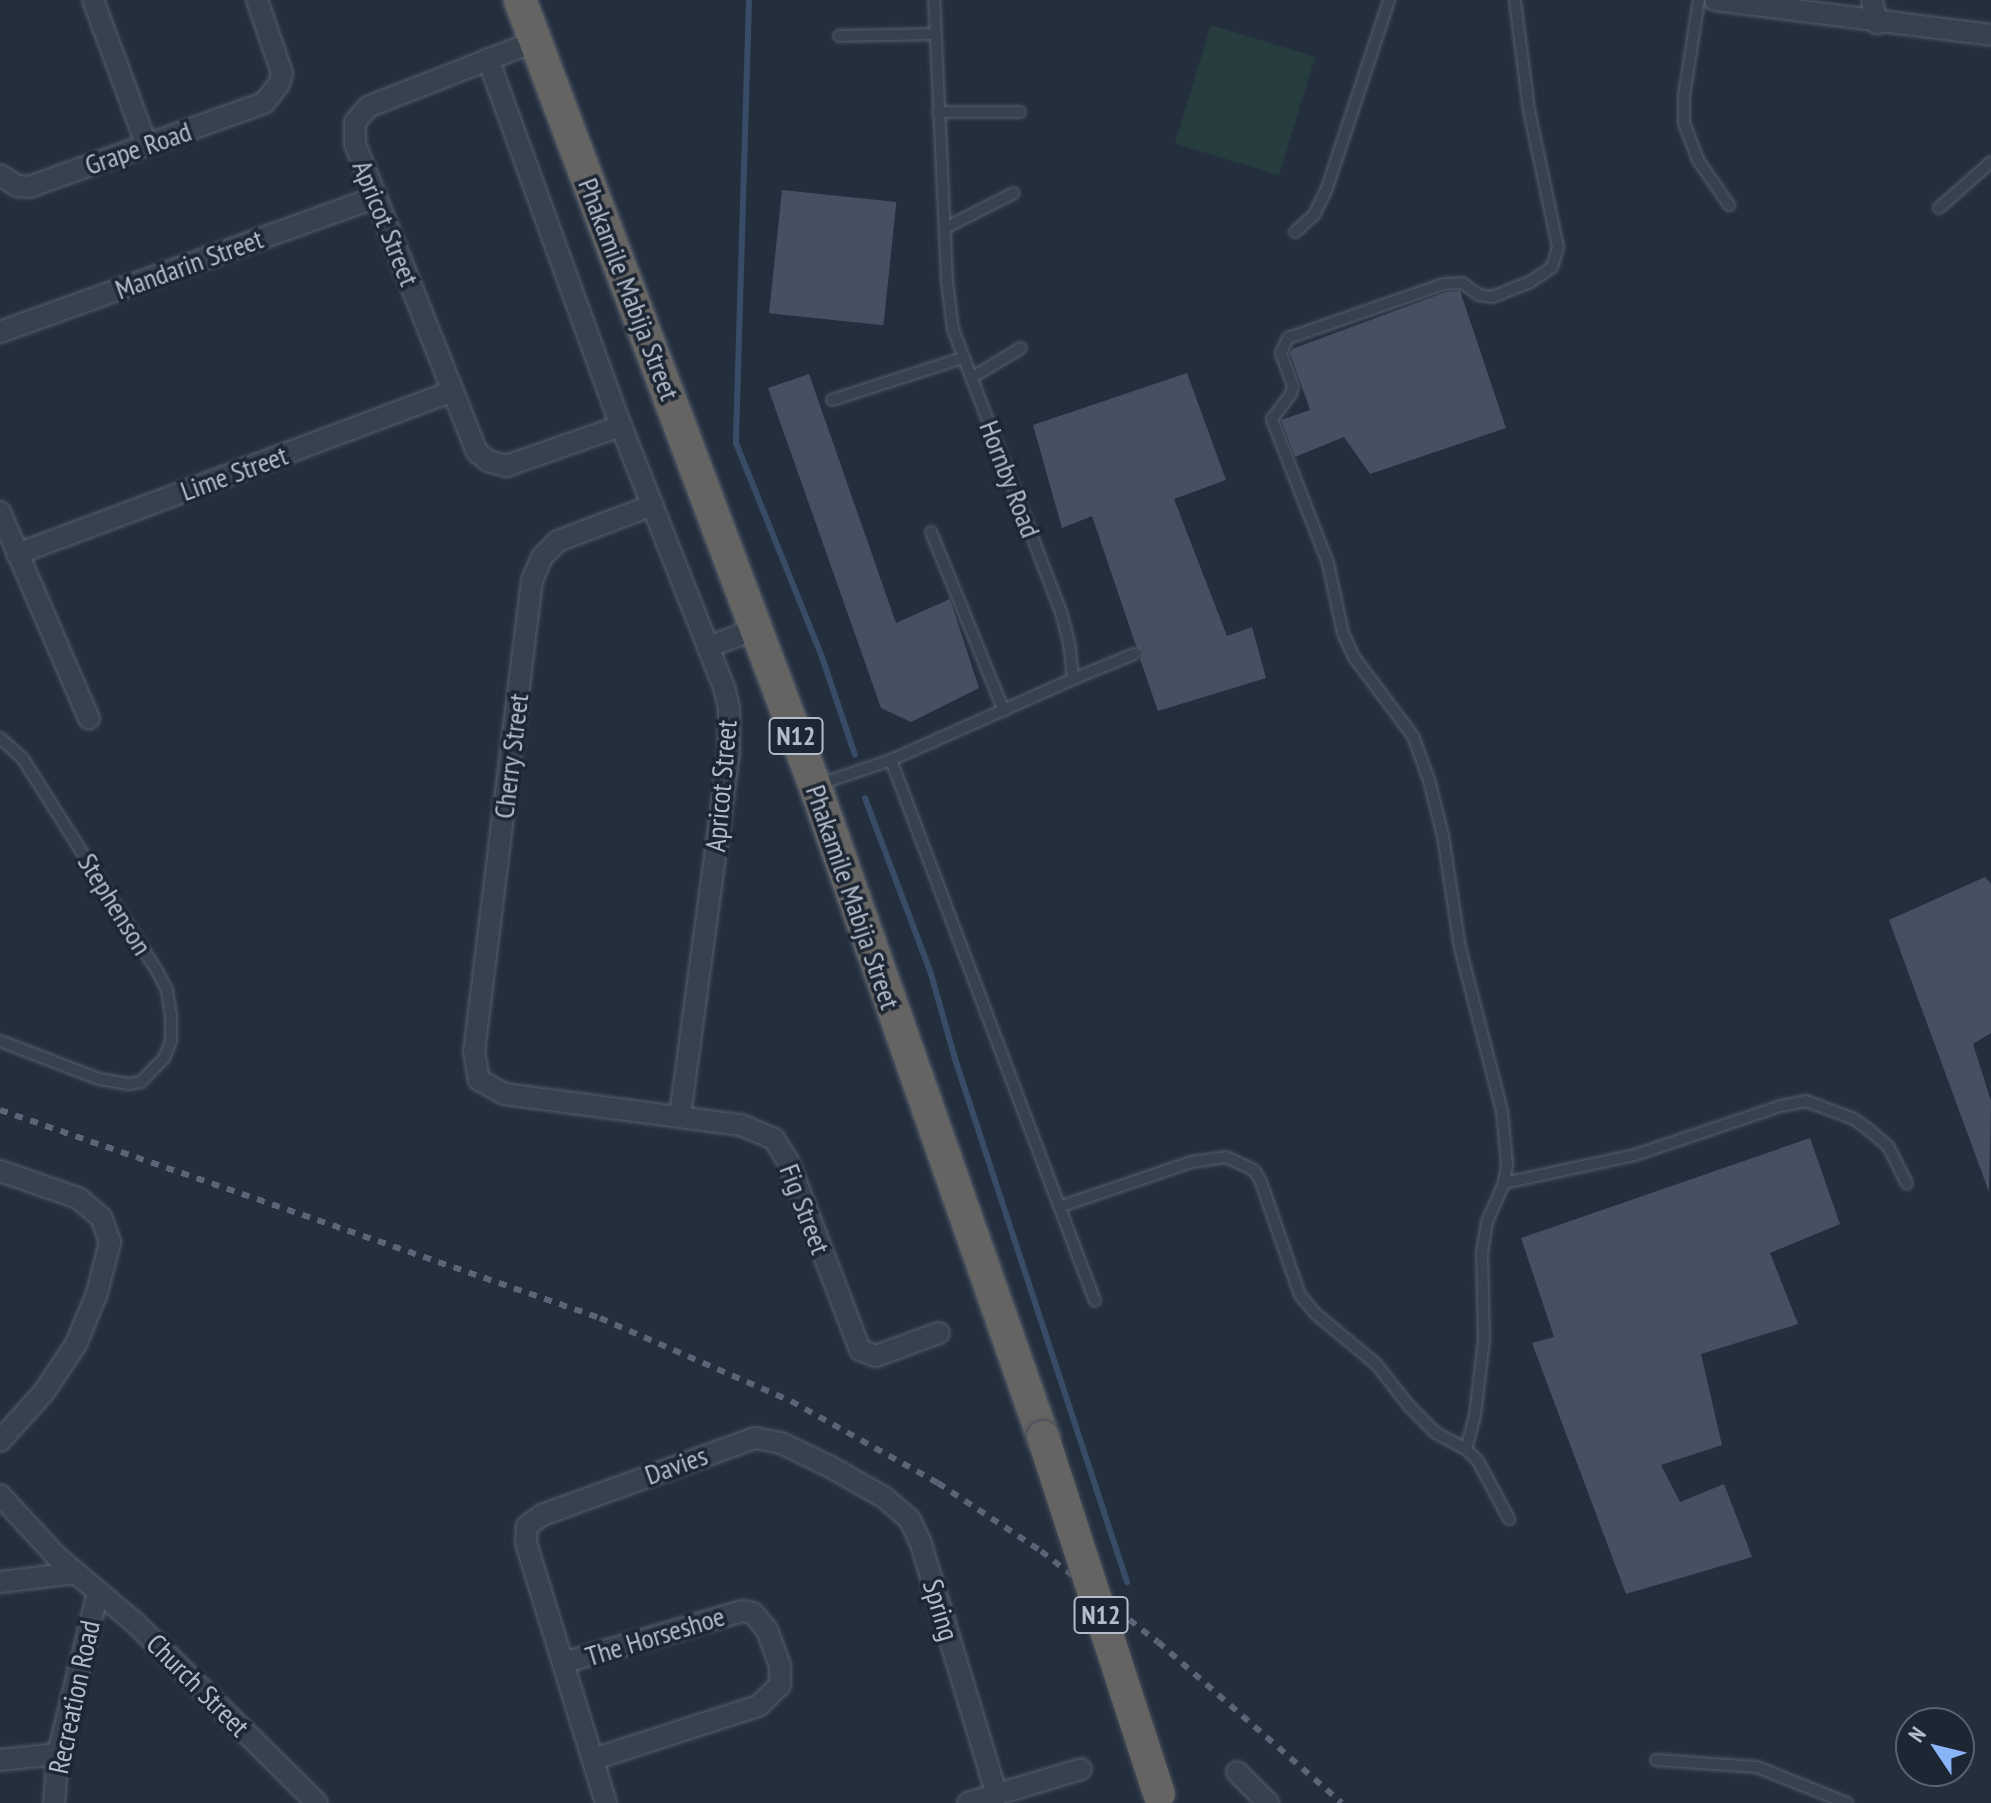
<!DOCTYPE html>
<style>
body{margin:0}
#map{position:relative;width:1991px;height:1803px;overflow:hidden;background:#242f3e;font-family:"PT Sans Narrow",sans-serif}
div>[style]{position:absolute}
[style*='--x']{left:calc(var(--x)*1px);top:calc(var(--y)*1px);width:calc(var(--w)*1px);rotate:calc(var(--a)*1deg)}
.green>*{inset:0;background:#263c3f;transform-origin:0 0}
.stream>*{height:6px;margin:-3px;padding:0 3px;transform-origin:3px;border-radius:3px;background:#394c67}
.building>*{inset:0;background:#455162;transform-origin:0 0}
.roads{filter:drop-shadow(0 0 2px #565f6c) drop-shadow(0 0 2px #565f6c)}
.service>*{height:10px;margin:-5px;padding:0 5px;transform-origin:5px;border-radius:5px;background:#38414e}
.minor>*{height:20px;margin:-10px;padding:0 10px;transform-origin:10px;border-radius:10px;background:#38414e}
.trunk>*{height:32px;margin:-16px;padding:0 16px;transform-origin:16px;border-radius:16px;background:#656462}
.rail>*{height:6px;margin-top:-3px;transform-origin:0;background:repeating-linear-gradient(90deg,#5a6575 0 8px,transparent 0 16px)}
.bridges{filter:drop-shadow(0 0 2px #434c59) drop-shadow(0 0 2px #434c59)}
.trunk-bridge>*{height:32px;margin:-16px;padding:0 16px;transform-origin:16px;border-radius:16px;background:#656462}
span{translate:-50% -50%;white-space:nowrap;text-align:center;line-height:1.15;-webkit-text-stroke:7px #1d2633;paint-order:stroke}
.shield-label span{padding:2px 6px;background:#1d2633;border:2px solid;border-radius:6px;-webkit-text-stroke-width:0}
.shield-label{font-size:26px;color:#b4bcc9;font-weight:700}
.street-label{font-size:28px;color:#b4bcc9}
.north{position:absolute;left:1895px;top:1707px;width:80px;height:80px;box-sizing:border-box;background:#1d2633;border:2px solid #59626f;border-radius:50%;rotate:305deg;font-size:22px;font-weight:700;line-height:32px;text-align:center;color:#b4bcc9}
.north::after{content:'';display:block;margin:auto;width:28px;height:36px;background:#8ab4f8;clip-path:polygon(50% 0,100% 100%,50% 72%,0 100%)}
</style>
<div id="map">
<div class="green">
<i style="left:1211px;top:25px;width:109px;height:124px;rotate:17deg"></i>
</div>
<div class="stream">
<i style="--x:749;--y:0;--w:443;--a:91.7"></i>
<i style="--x:736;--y:443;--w:231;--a:68.1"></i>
<i style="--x:822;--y:657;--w:103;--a:71.4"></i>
<i style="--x:865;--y:798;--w:188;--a:69.4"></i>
<i style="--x:931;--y:974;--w:88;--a:74.2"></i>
<i style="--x:955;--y:1059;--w:551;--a:71.8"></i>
</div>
<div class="building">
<i style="left:782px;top:190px;width:115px;height:124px;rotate:6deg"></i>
<i style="clip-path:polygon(1460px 291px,1506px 428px,1370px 474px,1344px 437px,1295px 457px,1281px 420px,1310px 410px,1290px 353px,1292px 349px,1446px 292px)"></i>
<i style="clip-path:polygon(1187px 373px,1226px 480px,1174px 499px,1227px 636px,1252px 627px,1266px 678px,1158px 711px,1140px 659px,1142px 652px,1136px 646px,1092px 516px,1062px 528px,1033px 425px)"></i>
<i style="clip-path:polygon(809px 374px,896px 623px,950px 599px,979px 688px,911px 722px,881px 708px,768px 388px)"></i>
<i style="clip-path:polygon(1985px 877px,1991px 884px,1991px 1033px,1973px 1044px,1991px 1101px,1989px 1192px,1889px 920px)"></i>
<i style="clip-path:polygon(1810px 1138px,1840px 1224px,1770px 1253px,1798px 1324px,1701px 1354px,1722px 1445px,1661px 1465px,1680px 1502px,1724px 1484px,1752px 1557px,1626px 1594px,1532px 1343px,1554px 1337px,1521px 1238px)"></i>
</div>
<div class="roads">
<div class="service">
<i style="--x:1699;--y:0;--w:97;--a:98.9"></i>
<i style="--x:1684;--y:96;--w:27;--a:90"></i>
<i style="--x:1684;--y:123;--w:40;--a:69"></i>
<i style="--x:1698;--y:160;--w:55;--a:55.4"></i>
<i style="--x:839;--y:36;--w:95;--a:-1.2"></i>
<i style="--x:938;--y:112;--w:82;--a:0"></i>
<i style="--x:1939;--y:208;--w:69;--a:-41.5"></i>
<i style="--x:945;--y:228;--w:77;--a:-26.9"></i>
<i style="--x:1295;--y:232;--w:25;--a:-42"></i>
<i style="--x:1314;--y:215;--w:30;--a:-64"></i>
<i style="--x:1327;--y:188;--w:198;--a:-71.7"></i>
<i style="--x:971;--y:378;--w:58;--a:-31"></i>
<i style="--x:832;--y:400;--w:138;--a:-17.8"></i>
<i style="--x:931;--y:532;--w:193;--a:67.8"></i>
<i style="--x:1073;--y:679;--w:66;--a:-22.3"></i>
<i style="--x:0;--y:738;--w:31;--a:42"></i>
<i style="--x:23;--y:759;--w:251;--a:57.7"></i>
<i style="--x:157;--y:971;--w:21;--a:62"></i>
<i style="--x:167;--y:990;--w:26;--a:81"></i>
<i style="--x:171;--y:1016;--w:25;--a:90"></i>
<i style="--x:171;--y:1041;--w:18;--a:112"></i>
<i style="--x:164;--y:1058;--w:33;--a:134"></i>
<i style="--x:141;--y:1082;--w:13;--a:171"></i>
<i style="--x:128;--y:1084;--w:29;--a:-170"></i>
<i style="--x:99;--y:1079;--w:106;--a:-159"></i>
<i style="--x:891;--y:760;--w:578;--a:69.34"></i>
<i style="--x:820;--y:784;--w:75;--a:-18.7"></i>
<i style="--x:891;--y:760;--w:199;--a:-24"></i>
<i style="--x:1073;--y:679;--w:36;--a:-96"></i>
<i style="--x:1069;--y:643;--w:32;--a:-104"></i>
<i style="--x:1061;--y:612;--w:303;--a:-110.9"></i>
<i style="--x:953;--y:329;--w:48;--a:-97.1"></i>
<i style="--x:947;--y:281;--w:281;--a:-92.6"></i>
<i style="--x:1504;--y:1183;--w:134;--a:-12.1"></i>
<i style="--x:1635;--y:1155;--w:154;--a:-18.6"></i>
<i style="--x:1781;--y:1106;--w:25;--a:-11"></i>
<i style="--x:1806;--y:1101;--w:51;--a:20.6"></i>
<i style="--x:1854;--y:1119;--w:19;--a:36"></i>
<i style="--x:1869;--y:1130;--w:25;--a:40"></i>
<i style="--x:1888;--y:1146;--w:42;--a:63.4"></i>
<i style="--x:1059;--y:1207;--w:139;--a:-18.8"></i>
<i style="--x:1191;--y:1162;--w:35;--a:-8"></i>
<i style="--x:1226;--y:1157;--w:31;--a:25"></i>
<i style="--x:1254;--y:1170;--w:14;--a:60"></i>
<i style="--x:1261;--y:1182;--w:120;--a:71"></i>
<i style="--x:1300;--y:1295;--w:25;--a:50"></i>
<i style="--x:1316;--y:1314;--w:78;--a:39.8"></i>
<i style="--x:1376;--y:1364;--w:55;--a:51.7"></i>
<i style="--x:1410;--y:1407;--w:37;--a:45"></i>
<i style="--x:1436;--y:1433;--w:34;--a:28"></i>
<i style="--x:1466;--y:1449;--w:17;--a:45"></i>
<i style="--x:1478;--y:1461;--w:66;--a:61.9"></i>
<i style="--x:1466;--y:1449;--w:35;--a:-75"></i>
<i style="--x:1475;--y:1415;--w:77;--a:-83.2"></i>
<i style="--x:1484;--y:1339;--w:86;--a:-91.3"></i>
<i style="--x:1482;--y:1253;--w:31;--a:-81"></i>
<i style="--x:1487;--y:1222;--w:43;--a:-66.4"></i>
<i style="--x:1504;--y:1183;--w:19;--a:-81"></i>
<i style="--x:1507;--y:1164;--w:53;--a:-95.4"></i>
<i style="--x:1502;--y:1111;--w:168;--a:-104.4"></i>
<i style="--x:1460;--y:948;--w:113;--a:-98.6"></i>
<i style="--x:1443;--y:836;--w:58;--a:-104"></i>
<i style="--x:1429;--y:780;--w:47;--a:-110"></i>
<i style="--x:1413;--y:736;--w:99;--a:-126.8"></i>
<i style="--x:1354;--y:657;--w:26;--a:-115"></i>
<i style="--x:1343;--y:633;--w:72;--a:-102.1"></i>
<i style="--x:1328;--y:563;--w:155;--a:-111.3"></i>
<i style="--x:1272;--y:419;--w:31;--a:-53"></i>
<i style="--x:1291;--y:394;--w:8;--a:-76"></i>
<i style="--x:1293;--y:386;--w:35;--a:-110"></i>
<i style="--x:1281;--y:353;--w:17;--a:-65"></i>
<i style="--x:1288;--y:338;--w:165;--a:-19.1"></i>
<i style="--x:1444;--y:284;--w:18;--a:-3"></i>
<i style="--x:1462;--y:283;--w:21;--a:35"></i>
<i style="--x:1479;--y:295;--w:13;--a:9"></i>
<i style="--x:1492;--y:297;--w:41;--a:-21.5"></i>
<i style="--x:1530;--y:282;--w:27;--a:-34"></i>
<i style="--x:1552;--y:267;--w:21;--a:-73"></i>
<i style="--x:1558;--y:247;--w:140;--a:-102"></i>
<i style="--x:1529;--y:110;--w:111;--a:-97.3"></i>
<i style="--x:1656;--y:1760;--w:101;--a:4"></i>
<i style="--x:1757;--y:1767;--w:97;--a:21.8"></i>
</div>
<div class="minor">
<i style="--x:93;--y:0;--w:153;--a:69.7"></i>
<i style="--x:1715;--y:0;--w:278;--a:7.2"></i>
<i style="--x:1872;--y:0;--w:24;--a:78"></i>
<i style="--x:536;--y:41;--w:180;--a:158.6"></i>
<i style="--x:368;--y:107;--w:20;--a:131"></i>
<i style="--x:355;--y:122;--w:22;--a:90"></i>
<i style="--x:355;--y:144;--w:331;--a:68.4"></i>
<i style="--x:477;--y:452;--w:14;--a:39"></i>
<i style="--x:488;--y:461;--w:19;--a:16"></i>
<i style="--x:506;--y:466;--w:122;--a:-19.2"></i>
<i style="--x:488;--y:59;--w:390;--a:70.1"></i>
<i style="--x:621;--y:426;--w:284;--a:68.5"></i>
<i style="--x:725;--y:690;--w:19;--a:78"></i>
<i style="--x:729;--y:709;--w:44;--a:90"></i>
<i style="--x:729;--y:753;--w:366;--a:97.7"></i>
<i style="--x:0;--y:175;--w:20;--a:33"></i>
<i style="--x:17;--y:186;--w:12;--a:5"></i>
<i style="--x:29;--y:187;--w:250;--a:-19.7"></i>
<i style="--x:264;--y:103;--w:24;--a:-52"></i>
<i style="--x:279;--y:84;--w:11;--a:-75"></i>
<i style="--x:282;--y:73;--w:77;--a:-108.9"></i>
<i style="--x:0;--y:332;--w:400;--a:-19.7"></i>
<i style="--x:653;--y:505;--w:102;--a:159.2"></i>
<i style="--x:558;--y:541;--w:23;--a:135"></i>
<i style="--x:542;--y:557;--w:25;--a:113"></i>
<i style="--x:532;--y:580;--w:474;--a:97"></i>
<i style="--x:474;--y:1050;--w:30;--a:81"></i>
<i style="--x:479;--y:1080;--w:29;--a:29"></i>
<i style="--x:504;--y:1094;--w:239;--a:7.5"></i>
<i style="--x:741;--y:1125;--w:36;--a:23"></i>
<i style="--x:774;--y:1139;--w:26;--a:58"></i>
<i style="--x:788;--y:1161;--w:202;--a:69.1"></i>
<i style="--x:860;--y:1350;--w:17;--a:21"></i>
<i style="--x:876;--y:1356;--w:67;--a:-20.1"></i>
<i style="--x:0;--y:512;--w:225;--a:66.7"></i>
<i style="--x:17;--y:554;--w:463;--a:-20.5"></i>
<i style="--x:708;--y:647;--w:51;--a:-20.6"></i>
<i style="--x:0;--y:1171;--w:83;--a:19.1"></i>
<i style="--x:78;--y:1198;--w:30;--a:40"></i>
<i style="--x:101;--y:1217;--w:27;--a:70"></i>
<i style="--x:110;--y:1242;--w:53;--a:104.3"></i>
<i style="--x:97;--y:1293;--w:55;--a:112.4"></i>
<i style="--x:76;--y:1344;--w:58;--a:123.7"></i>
<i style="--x:44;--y:1392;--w:66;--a:131.9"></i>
<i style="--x:0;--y:1495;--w:84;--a:47.4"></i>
<i style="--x:57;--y:1557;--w:101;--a:40.2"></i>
<i style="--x:134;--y:1622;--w:257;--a:44.7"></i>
<i style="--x:0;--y:1582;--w:76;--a:-6.8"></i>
<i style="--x:563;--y:1663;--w:186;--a:-16.2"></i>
<i style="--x:742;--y:1611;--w:11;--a:10"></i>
<i style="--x:753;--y:1613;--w:22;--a:51"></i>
<i style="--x:767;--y:1630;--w:37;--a:70"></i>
<i style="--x:780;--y:1665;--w:20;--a:90"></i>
<i style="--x:780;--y:1685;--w:30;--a:136"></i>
<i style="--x:758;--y:1706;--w:172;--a:162.1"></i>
<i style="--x:0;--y:1760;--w:58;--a:-5.9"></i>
<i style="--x:1237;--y:1772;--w:44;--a:45"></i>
<i style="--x:54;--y:1803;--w:49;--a:-85.3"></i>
<i style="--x:58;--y:1754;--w:167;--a:-76.1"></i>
<i style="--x:606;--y:1803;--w:272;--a:-107.1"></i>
<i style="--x:526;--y:1543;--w:17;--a:-87"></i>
<i style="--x:527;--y:1526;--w:19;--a:-36"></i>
<i style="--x:542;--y:1515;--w:226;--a:-19.9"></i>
<i style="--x:755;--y:1438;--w:26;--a:11"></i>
<i style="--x:781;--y:1443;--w:53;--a:25.6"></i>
<i style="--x:829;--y:1466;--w:64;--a:29.7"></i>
<i style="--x:885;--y:1498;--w:33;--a:41"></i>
<i style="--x:910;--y:1520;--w:26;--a:65"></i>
<i style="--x:921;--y:1544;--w:262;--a:73.2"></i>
<i style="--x:968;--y:1803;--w:118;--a:-16.7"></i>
</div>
<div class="trunk">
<i style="--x:520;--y:0;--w:840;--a:69.43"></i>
<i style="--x:815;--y:786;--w:690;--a:70.7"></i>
</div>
</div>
<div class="rail">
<i style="--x:0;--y:1110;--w:635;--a:19.12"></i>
<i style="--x:600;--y:1318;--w:208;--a:23.5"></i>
<i style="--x:791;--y:1401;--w:168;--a:29.2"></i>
<i style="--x:938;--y:1483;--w:123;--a:33.4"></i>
<i style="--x:1041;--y:1551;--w:148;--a:37.9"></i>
<i style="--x:1158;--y:1642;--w:244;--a:41.2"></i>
</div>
<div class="bridges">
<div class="trunk-bridge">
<i style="--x:1043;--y:1437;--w:375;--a:72"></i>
</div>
</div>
<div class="shield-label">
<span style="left:796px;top:736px">N12</span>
<span style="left:1101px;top:1615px">N12</span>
</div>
<div class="street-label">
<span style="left:138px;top:148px;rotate:-19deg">Grape Road</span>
<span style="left:386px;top:223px;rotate:68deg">Apricot Street</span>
<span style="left:189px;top:264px;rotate:-20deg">Mandarin Street</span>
<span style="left:629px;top:289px;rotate:69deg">Phakamile Mabija Street</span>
<span style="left:234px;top:473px;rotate:-20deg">Lime Street</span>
<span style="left:1010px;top:479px;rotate:69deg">Hornby Road</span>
<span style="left:511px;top:756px;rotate:-83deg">Cherry Street</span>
<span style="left:721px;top:786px;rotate:-85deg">Apricot Street</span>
<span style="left:853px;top:897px;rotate:71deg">Phakamile Mabija Street</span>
<span style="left:115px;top:904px;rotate:58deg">Stephenson</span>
<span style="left:805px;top:1209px;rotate:69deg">Fig Street</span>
<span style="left:676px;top:1465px;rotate:-20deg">Davies</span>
<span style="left:941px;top:1610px;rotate:73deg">Spring</span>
<span style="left:655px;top:1636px;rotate:-17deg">The Horseshoe</span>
<span style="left:198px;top:1685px;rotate:45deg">Church Street</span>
<span style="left:74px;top:1697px;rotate:-78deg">Recreation Road</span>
</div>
<div class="north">N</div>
</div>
